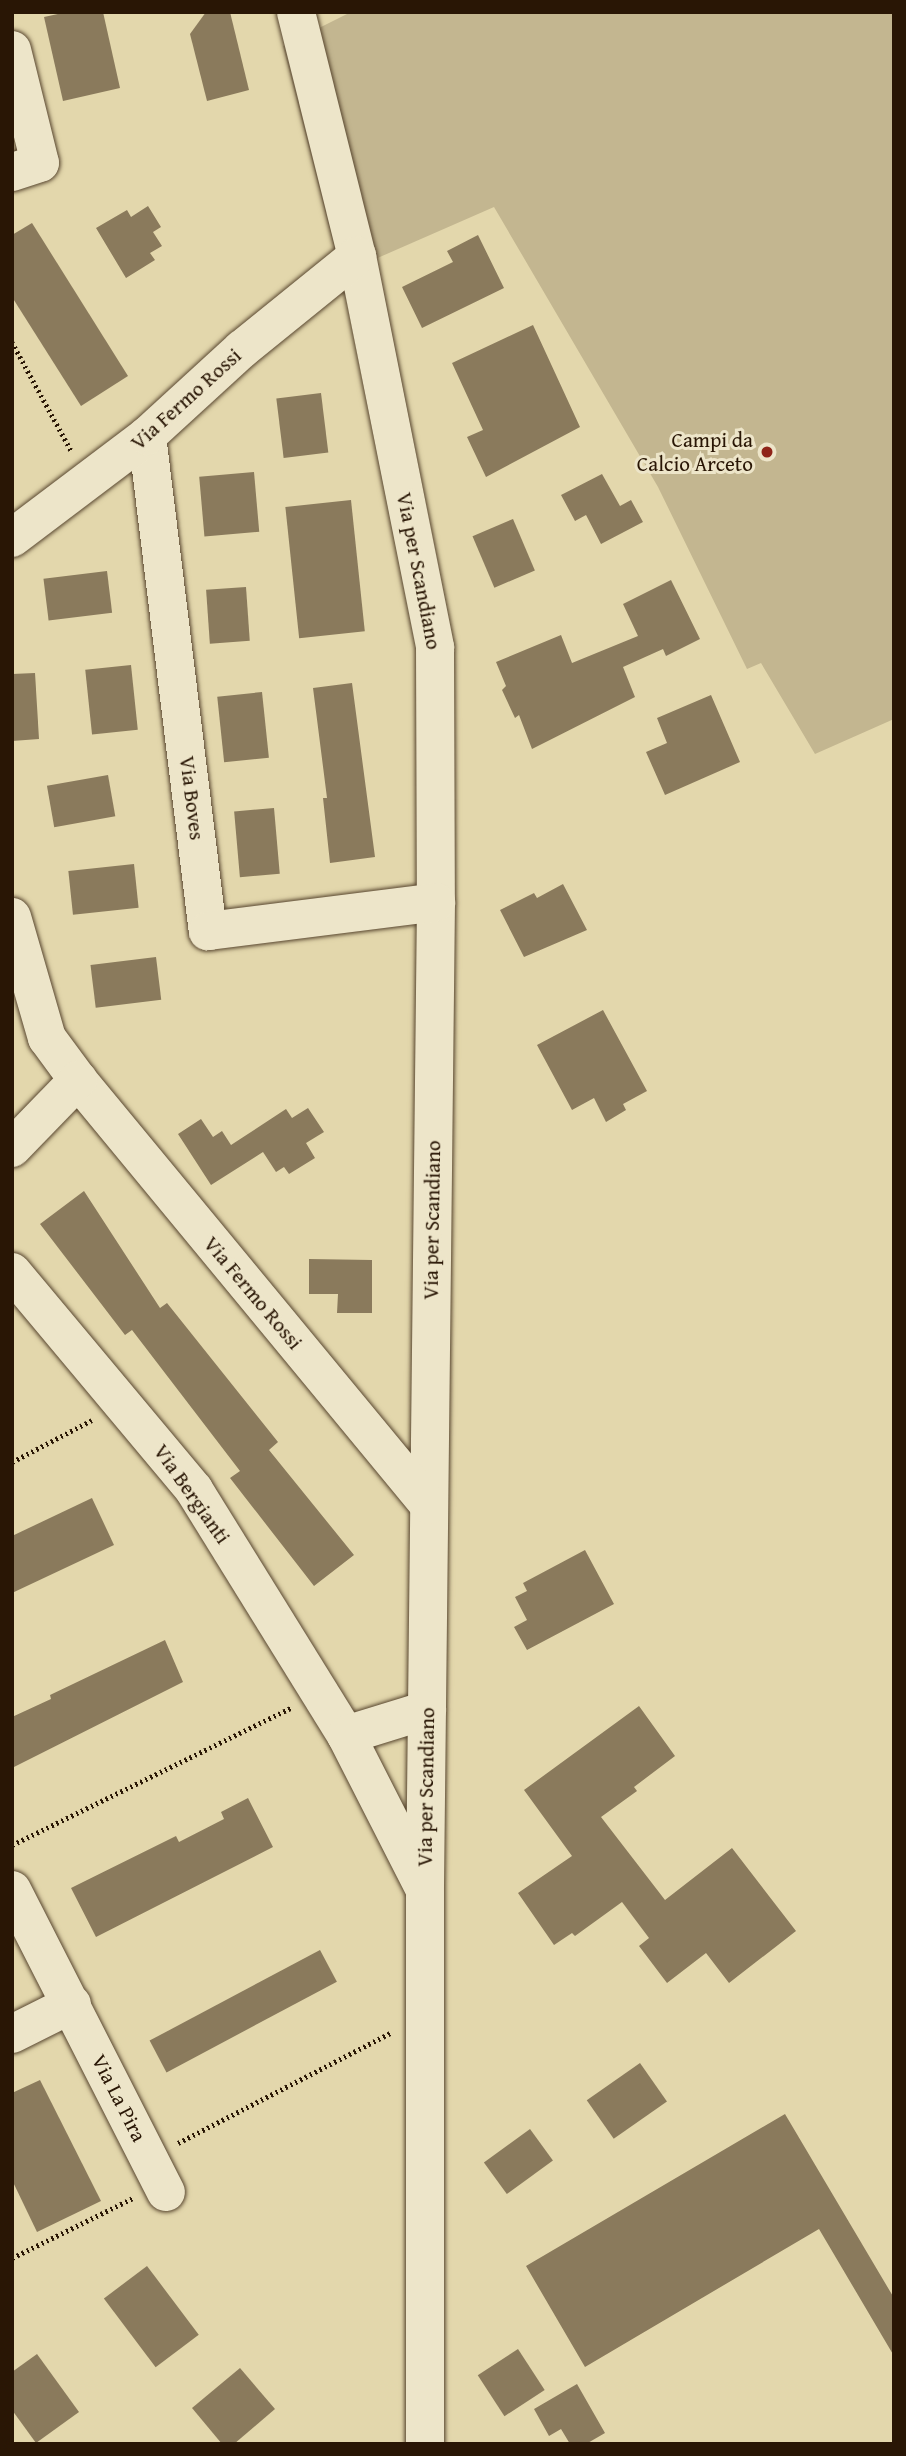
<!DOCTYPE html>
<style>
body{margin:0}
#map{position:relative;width:906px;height:2456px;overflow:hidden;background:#e3d7ac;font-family:"Gentium Book Plus",serif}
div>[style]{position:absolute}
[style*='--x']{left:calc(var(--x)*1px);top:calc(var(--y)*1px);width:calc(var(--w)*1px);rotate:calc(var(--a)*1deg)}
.green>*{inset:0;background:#c3b690}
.building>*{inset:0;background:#8a7a5c;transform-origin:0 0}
.path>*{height:4.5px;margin-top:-2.25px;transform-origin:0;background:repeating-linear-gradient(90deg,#291605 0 2px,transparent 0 5.5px)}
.roads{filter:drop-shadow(0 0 2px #58462f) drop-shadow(0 0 2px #58462f)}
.minor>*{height:38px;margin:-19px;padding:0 19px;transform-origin:19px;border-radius:19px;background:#ede5c9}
.dots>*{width:19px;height:19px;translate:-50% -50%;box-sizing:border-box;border:4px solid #ede5c9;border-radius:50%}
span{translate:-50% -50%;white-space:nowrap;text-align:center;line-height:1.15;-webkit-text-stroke:6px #ede5c9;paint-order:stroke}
.street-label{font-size:21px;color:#291605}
.poi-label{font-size:21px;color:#291605}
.right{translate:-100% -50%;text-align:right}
.frame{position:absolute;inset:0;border:14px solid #291605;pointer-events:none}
</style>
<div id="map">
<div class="green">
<i style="clip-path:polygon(351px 12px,894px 12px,894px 719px,815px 754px,761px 663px,747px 669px,658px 487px,494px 207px,341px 274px,283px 46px)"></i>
</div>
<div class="building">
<i style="clip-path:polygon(67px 12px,103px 12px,120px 88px,63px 101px,44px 17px)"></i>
<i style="clip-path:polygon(206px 12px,230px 12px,249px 90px,207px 101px,190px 34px)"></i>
<i style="clip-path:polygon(148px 206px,161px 227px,153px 232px,162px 246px,150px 253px,155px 260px,126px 278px,96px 228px,127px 210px,131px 217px)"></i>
<i style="clip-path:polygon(32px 223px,128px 376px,81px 406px,12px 297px,12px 235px)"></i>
<i style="clip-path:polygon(478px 235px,504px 288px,422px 328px,402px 287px,453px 262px,447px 251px)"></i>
<i style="clip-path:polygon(533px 325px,580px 427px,486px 477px,467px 437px,483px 430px,452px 363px)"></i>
<i style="left:321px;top:393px;width:60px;height:45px;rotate:83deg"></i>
<i style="left:254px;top:472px;width:60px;height:55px;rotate:85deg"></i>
<i style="clip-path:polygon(602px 474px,620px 506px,631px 500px,643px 522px,601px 544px,586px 515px,575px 521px,561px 495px)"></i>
<i style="left:351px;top:500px;width:132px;height:66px;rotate:84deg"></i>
<i style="left:513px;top:519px;width:56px;height:44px;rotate:67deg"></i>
<i style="left:107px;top:571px;width:42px;height:64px;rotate:83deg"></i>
<i style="clip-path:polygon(671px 580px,700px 639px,666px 656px,663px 649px,623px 667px,635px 697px,532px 749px,519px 715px,515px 718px,502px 690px,506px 686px,496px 662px,561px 635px,572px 663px,638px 636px,623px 604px)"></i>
<i style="left:246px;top:587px;width:54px;height:40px;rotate:86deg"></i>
<i style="left:131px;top:665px;width:65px;height:46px;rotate:84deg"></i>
<i style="clip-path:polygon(35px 673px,39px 739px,12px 741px,12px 674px)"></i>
<i style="clip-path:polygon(352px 683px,375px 857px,330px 863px,323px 798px,327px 798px,313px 688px)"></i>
<i style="left:262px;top:692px;width:66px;height:45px;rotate:84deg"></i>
<i style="clip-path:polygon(711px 695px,740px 762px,665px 795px,646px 752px,667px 743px,657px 718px)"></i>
<i style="left:108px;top:775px;width:42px;height:62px;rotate:80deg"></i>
<i style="left:274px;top:808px;width:66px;height:40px;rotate:85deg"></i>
<i style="left:134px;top:864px;width:44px;height:66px;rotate:84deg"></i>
<i style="clip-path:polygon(563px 884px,587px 930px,524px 957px,500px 910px,534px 893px,537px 898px)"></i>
<i style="left:156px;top:957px;width:43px;height:66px;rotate:83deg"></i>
<i style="clip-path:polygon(603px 1010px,647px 1091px,623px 1104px,626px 1110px,606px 1122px,594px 1098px,572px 1110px,537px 1045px)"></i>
<i style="clip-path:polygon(308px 1108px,324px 1132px,306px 1143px,315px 1158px,289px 1174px,284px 1167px,276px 1172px,263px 1152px,211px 1185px,178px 1134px,201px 1119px,213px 1137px,222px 1131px,231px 1145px,286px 1109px,292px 1118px)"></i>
<i style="clip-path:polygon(84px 1191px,160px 1308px,167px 1303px,278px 1442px,269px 1450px,354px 1555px,314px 1586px,230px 1478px,240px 1471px,132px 1330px,125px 1335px,40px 1224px)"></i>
<i style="clip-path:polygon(309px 1259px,372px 1260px,372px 1313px,337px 1313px,338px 1294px,309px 1294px)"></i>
<i style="clip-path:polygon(92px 1498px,114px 1545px,12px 1593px,12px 1536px)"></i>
<i style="clip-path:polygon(585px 1550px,614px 1604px,527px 1650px,514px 1627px,527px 1620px,515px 1597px,527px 1591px,523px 1583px)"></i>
<i style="clip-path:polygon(165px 1640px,183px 1682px,12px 1768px,12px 1717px,51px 1699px,50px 1695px)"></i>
<i style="clip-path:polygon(639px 1706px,675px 1756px,634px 1787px,637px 1791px,601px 1817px,665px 1900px,732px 1848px,796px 1931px,729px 1983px,706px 1953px,667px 1983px,639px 1946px,649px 1938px,622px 1902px,575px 1936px,572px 1933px,554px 1945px,518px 1893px,572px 1856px,524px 1790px)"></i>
<i style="clip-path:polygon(248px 1798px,273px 1847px,96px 1937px,71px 1888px,176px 1836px,179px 1842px,224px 1819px,221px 1812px)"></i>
<i style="left:320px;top:1950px;width:36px;height:193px;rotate:62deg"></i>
<i style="left:640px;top:2063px;width:47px;height:65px;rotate:55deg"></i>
<i style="clip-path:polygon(40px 2080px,101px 2201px,37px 2232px,12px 2180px,12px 2093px)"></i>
<i style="clip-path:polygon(785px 2114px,894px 2298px,894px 2356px,819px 2229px,585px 2367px,526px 2266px)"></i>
<i style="left:530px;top:2129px;width:39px;height:57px;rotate:54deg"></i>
<i style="left:147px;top:2266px;width:86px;height:54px;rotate:53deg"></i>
<i style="left:518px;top:2349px;width:49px;height:48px;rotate:57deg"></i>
<i style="clip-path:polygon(37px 2354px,79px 2412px,36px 2443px,12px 2410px,12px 2372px)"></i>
<i style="clip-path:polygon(240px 2368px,275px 2409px,234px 2444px,222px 2444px,192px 2408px)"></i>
<i style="clip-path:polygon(577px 2384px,605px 2433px,586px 2444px,570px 2444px,561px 2429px,549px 2436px,534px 2409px)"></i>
</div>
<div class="path">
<i style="--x:12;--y:342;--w:125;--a:61.4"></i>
<i style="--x:12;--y:1462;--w:90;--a:-27.7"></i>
<i style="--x:12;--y:1845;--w:311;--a:-26.2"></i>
<i style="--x:178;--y:2143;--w:239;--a:-27.4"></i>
<i style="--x:12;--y:2258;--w:135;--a:-26.4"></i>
</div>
<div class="roads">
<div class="minor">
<i style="--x:296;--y:12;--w:252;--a:76"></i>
<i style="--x:357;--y:256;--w:399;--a:78.7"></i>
<i style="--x:435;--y:647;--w:255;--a:89.8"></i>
<i style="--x:436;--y:902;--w:989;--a:90.64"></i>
<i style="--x:425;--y:1891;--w:553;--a:90"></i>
<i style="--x:12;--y:50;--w:116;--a:76.1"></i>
<i style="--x:40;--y:163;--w:29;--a:162"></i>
<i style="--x:147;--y:436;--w:499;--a:83"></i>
<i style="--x:208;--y:931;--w:230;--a:-7.2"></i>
<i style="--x:12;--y:538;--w:169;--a:-37.1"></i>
<i style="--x:147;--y:436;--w:129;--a:-42.5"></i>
<i style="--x:242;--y:349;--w:148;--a:-39"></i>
<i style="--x:12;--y:917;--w:126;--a:73.9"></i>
<i style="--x:47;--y:1038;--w:52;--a:53.6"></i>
<i style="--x:78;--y:1080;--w:551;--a:50.45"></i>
<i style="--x:12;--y:1148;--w:95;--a:-45.9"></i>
<i style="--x:12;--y:1272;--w:284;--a:50.1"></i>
<i style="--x:194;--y:1490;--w:288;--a:58.2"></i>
<i style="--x:346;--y:1735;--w:169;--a:63"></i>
<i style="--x:346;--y:1735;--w:85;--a:-17.2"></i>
<i style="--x:12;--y:1890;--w:339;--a:63"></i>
<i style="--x:12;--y:2034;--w:67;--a:-26.6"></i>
</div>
</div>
<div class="dots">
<i style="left:767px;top:452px;background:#8f2418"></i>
</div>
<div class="street-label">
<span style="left:186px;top:399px;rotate:-42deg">Via Fermo Rossi</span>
<span style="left:419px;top:571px;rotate:79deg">Via per Scandiano</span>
<span style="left:192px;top:798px;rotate:83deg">Via Boves</span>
<span style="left:432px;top:1220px;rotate:-89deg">Via per Scandiano</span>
<span style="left:253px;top:1293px;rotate:50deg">Via Fermo Rossi</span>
<span style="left:192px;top:1494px;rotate:55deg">Via Bergianti</span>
<span style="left:426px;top:1787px;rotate:-89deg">Via per Scandiano</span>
<span style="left:119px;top:2098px;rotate:63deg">Via La Pira</span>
</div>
<div class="poi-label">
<span class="right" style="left:753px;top:452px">Campi da<br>Calcio Arceto</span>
</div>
<div class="frame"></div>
</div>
